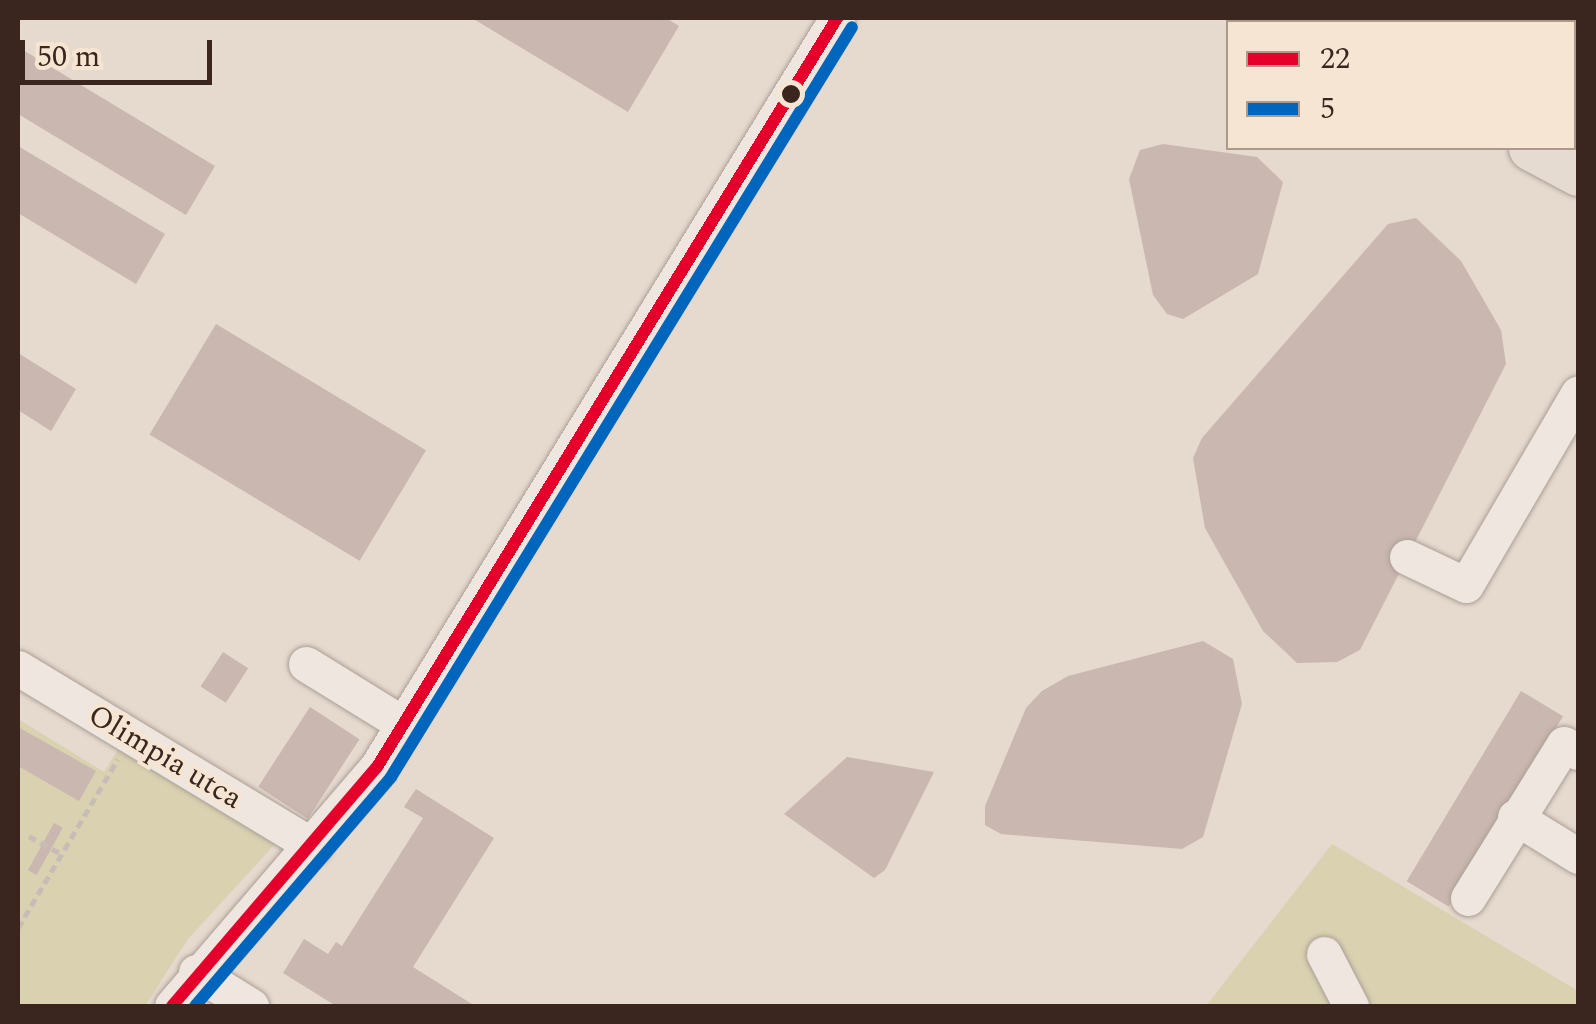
<!DOCTYPE html>
<style>
body{margin:0}
#map{position:relative;width:1596px;height:1024px;overflow:hidden;background:#e6d9ce;font-family:Spectral,serif}
div>[style]{position:absolute}
[style*='--x']{left:calc(var(--x)*1px);top:calc(var(--y)*1px);width:calc(var(--w)*1px);rotate:calc(var(--a)*1deg)}
.green>*{inset:0;background:#d9d1b0}
.building>*{inset:0;background:#cab7af;transform-origin:0 0}
.path>*{height:5px;margin-top:-2.5px;transform-origin:0;background:repeating-linear-gradient(90deg,#c7bdb6 0 8px,transparent 0 13px)}
.roads{filter:drop-shadow(0 0 2px #ab9f96) drop-shadow(0 0 2px #ab9f96)}
.minor>*{height:35px;margin:-17.5px;padding:0 17.5px;transform-origin:17.5px;border-radius:17.5px;background:#eee6df}
.major>*{height:45px;margin:-22.5px;padding:0 22.5px;transform-origin:22.5px;border-radius:22.5px;background:#e5dbd1}
.bus-1>*{height:12px;margin:-6px;padding:0 6px;transform-origin:6px;border-radius:6px;background:#e4002b}
.bus-2>*{height:12px;margin:-6px;padding:0 6px;transform-origin:6px;border-radius:6px;background:#0065bd}
.dots>*{width:28px;height:28px;translate:-50% -50%;box-sizing:border-box;border:5px solid #f7e5d3;border-radius:50%}
span{translate:-50% -50%;white-space:nowrap;text-align:center;line-height:1.15;-webkit-text-stroke:8px #f7e5d3;paint-order:stroke}
.street-label{font-size:30px;color:#3a261e}
.frame{position:absolute;inset:0;border:20px solid #3a261e;pointer-events:none}
.legend{position:absolute;left:1226px;top:20px;width:350px;height:130px;box-sizing:border-box;background:#f7e5d3;border:2px solid #ab998b;margin:0;padding:12px 18px;list-style:none;font-size:30px;color:#3a261e}
.legend li{display:flex;align-items:center;gap:20px;height:50px}
.legend b{width:50px;border:2px solid #ab998b}
.scale{position:absolute;left:20px;top:40px;width:192px;height:45px;box-sizing:border-box;border:5px solid #3a261e;border-top:0;padding-left:12px;font-size:30px;line-height:35px;white-space:nowrap;color:#3a261e;-webkit-text-stroke:8px #f7e5d3;paint-order:stroke}
</style>
<div id="map">
<div class="green">
<i style="clip-path:polygon(18px 719px,104px 772px,133px 726px,296px 821px,188px 939px,145px 1006px,18px 1006px)"></i>
<i style="clip-path:polygon(1332px 844px,1578px 991px,1578px 1006px,1206px 1006px)"></i>
</div>
<div class="building">
<i style="clip-path:polygon(472px 18px,666px 18px,679px 26px,628px 112px)"></i>
<i style="clip-path:polygon(18px 47px,215px 166px,186px 215px,18px 114px)"></i>
<i style="clip-path:polygon(1163px 144px,1257px 157px,1283px 182px,1258px 274px,1183px 319px,1167px 314px,1153px 295px,1129px 179px,1140px 150px)"></i>
<i style="clip-path:polygon(18px 146px,165px 234px,136px 284px,18px 213px)"></i>
<i style="clip-path:polygon(1416px 218px,1461px 261px,1501px 330px,1506px 364px,1360px 650px,1337px 662px,1297px 663px,1263px 631px,1205px 528px,1193px 458px,1202px 438px,1388px 224px)"></i>
<i style="left:216px;top:324px;width:245px;height:129px;rotate:31deg"></i>
<i style="clip-path:polygon(18px 353px,76px 389px,51px 431px,18px 410px)"></i>
<i style="clip-path:polygon(1203px 641px,1233px 659px,1242px 704px,1203px 837px,1182px 849px,1001px 834px,985px 825px,985px 806px,1026px 708px,1042px 691px,1068px 676px)"></i>
<i style="left:223px;top:652px;width:30px;height:41px;rotate:33deg"></i>
<i style="left:1521px;top:691px;width:49px;height:222px;rotate:31deg"></i>
<i style="left:310px;top:707px;width:59px;height:95px;rotate:33deg"></i>
<i style="clip-path:polygon(18px 727px,96px 771px,79px 801px,18px 766px)"></i>
<i style="clip-path:polygon(847px 757px,934px 772px,885px 870px,874px 878px,784px 814px)"></i>
<i style="clip-path:polygon(416px 789px,494px 838px,413px 967px,475px 1006px,336px 1006px,283px 973px,304px 939px,328px 954px,336px 942px,342px 946px,423px 818px,404px 807px)"></i>
<i style="left:54px;top:823px;width:10px;height:54px;rotate:29deg"></i>
</div>
<div class="path">
<i style="--x:1447;--y:18;--w:8;--a:30"></i>
<i style="--x:29;--y:836;--w:35;--a:29"></i>
<i style="--x:18;--y:928;--w:196;--a:-59.4"></i>
</div>
<div class="roads">
<div class="minor">
<i style="--x:1407;--y:557;--w:65;--a:25.4"></i>
<i style="--x:1466;--y:585;--w:222;--a:-59.7"></i>
<i style="--x:306;--y:664;--w:114;--a:31.7"></i>
<i style="--x:18;--y:668;--w:345;--a:31.1"></i>
<i style="--x:1515;--y:817;--w:74;--a:31.8"></i>
<i style="--x:1468;--y:898;--w:181;--a:-58.1"></i>
<i style="--x:1564;--y:744;--w:16;--a:30"></i>
<i style="--x:1324;--y:954;--w:59;--a:62.6"></i>
<i style="--x:196;--y:972;--w:65;--a:31.7"></i>
<i style="--x:172;--y:1006;--w:315;--a:-49.4"></i>
<i style="--x:377;--y:767;--w:879;--a:-58.44"></i>
</div>
<div class="major">
<i style="--x:1302;--y:18;--w:9;--a:27"></i>
<i style="--x:1389;--y:18;--w:9;--a:27"></i>
<i style="--x:1574;--y:130;--w:5;--a:37"></i>
<i style="--x:1531;--y:148;--w:53;--a:28"></i>
</div>
</div>
<div class="bus-1">
<i style="--x:172;--y:1006;--w:315;--a:-49.4"></i>
<i style="--x:377;--y:767;--w:879;--a:-58.44"></i>
</div>
<div class="bus-2">
<i style="--x:195;--y:1006;--w:301;--a:-49.4"></i>
<i style="--x:391;--y:777;--w:880;--a:-58.42"></i>
</div>
<div class="dots">
<i style="left:791px;top:94px;background:#3a261e"></i>
</div>
<div class="street-label">
<span style="left:165px;top:757px;rotate:31deg">Olimpia utca</span>
</div>
<div class="frame"></div>
<ul class="legend">
<li><b style="height:12px;background:#e4002b"></b>22</li>
<li><b style="height:12px;background:#0065bd"></b>5</li>
</ul>
<div class="scale">50 m</div>
</div>
